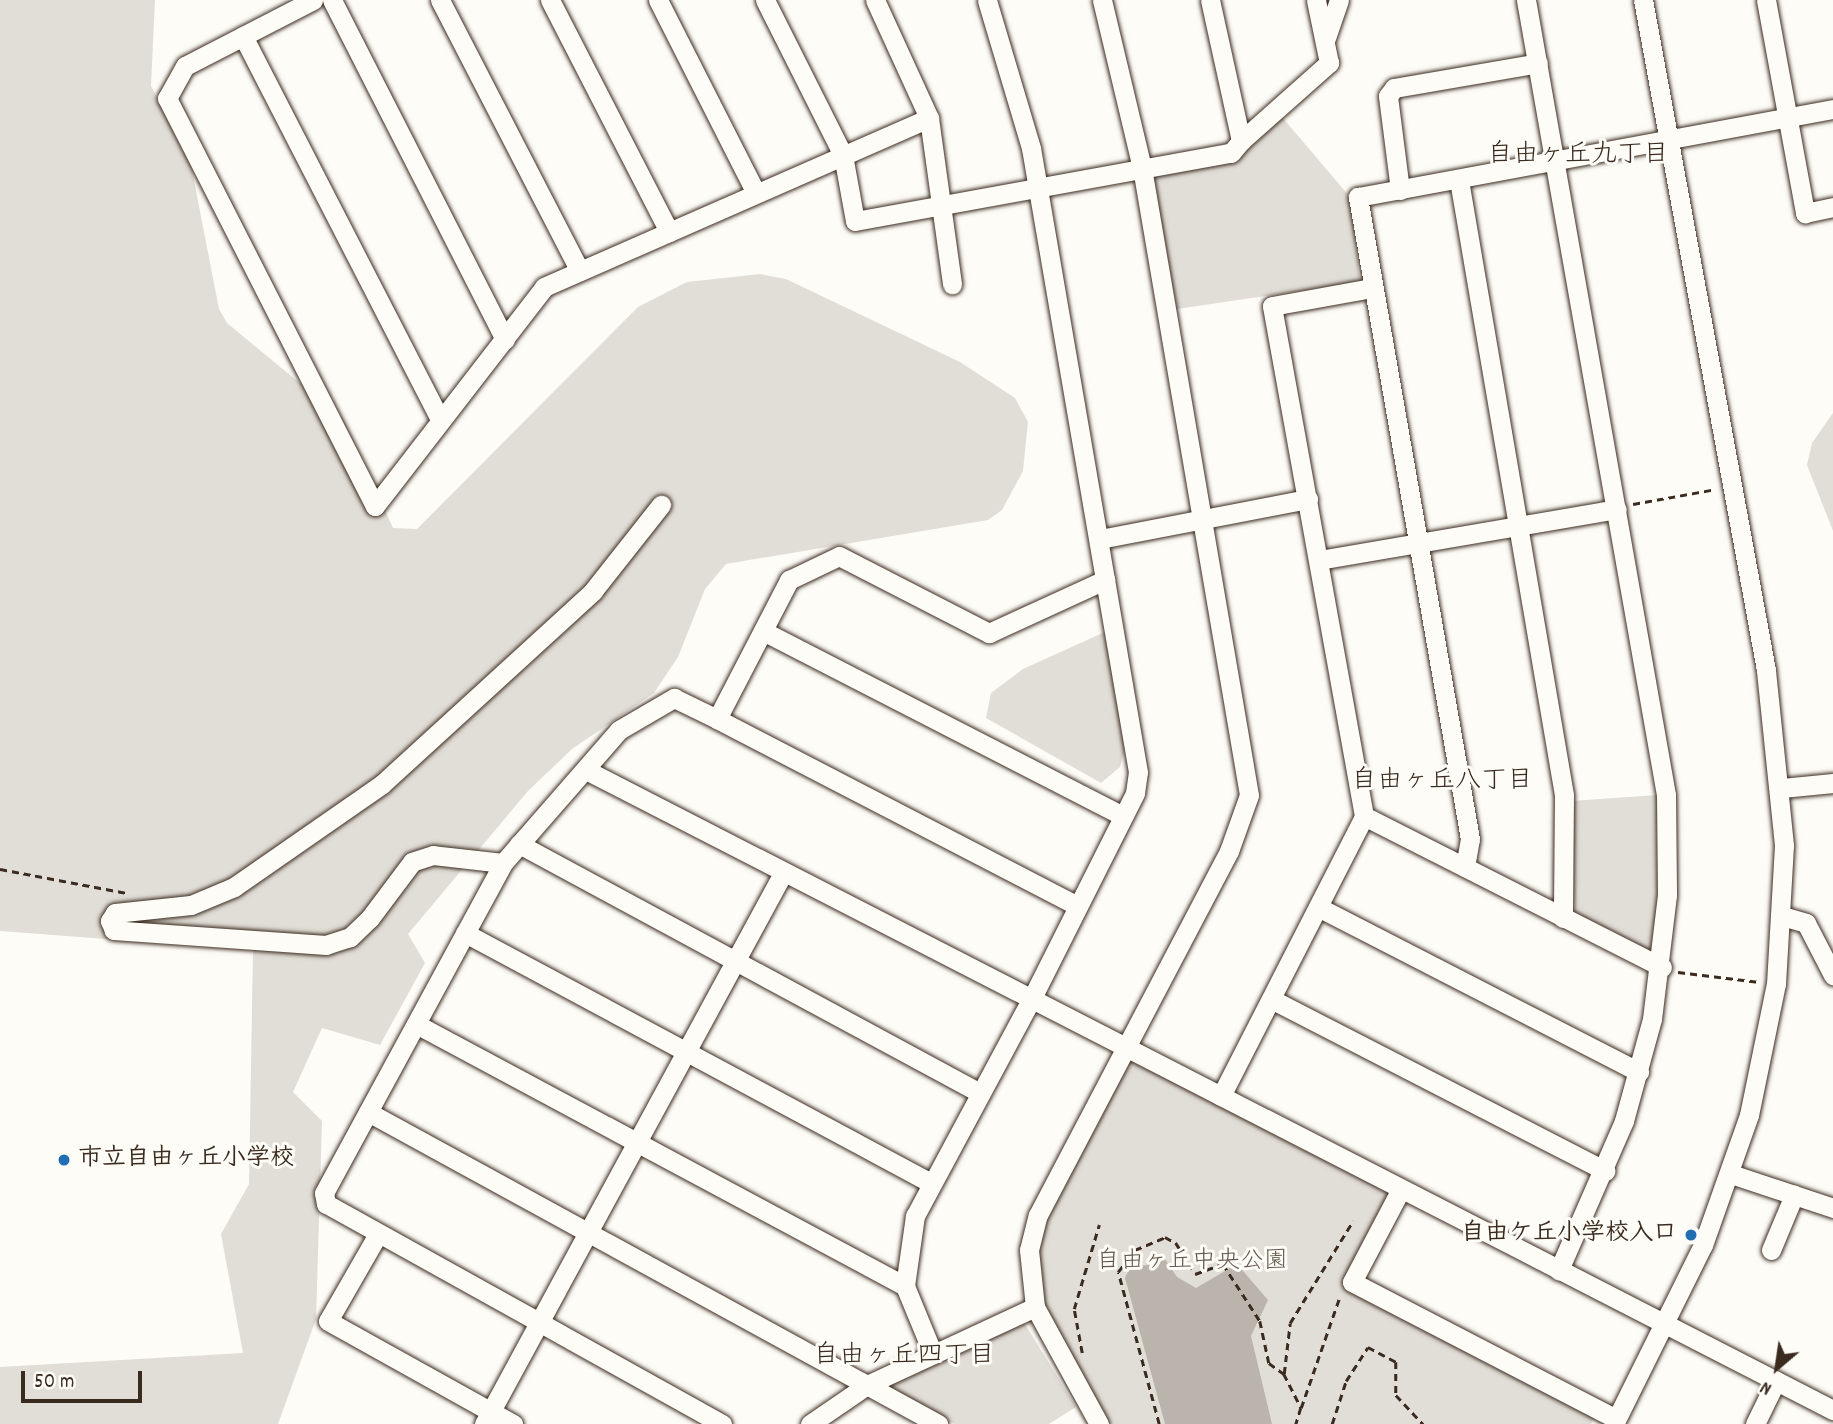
<!DOCTYPE html>
<meta charset="utf-8">
<style>
body{margin:0}
#map{position:relative;width:1833px;height:1424px;overflow:hidden;background:#fdfcf7;font-family:Dekko,"Klee One",sans-serif}
div>[style]{position:absolute}
[style*='--x']{left:calc(var(--x)*1px);top:calc(var(--y)*1px);width:calc(var(--w)*1px);rotate:calc(var(--a)*1deg)}
.green>*{inset:0;background:#e1ded7}
.water>*{inset:0;background:#bbb4ad}
.path>*{height:2.5px;margin-top:-1.25px;transform-origin:0;background:repeating-linear-gradient(90deg,#3b2a1e 0 7px,transparent 0 12px)}
.roads{filter:drop-shadow(0 0 2px #3b2a1e) drop-shadow(0 0 2px #3b2a1e)}
.minor>*{height:19px;margin:-9.5px;padding:0 9.5px;transform-origin:9.5px;border-radius:9.5px;background:#fdfcf7}
.dots>*{width:19px;height:19px;translate:-50% -50%;box-sizing:border-box;border:4px solid #fdfcf7;border-radius:50%}
span{translate:-50% -50%;white-space:nowrap;text-align:center;line-height:1.15;-webkit-text-stroke:6px #fdfcf7;paint-order:stroke}
.poi-label{font-size:24px;color:#3b2a1e;font-weight:700}
.left{translate:0 -50%;text-align:left}
.right{translate:-100% -50%;text-align:right}
.park-label{font-size:24px;color:#64574c}
.neighbourhood-label{font-size:26px;color:#3b2a1e}
.north{position:absolute;left:1742px;top:1333px;width:70px;height:70px;-webkit-text-stroke:5px #fdfcf7;paint-order:stroke;rotate:209deg;font-size:19px;font-weight:700;line-height:28px;text-align:center;color:#3b2a1e}
.north::after{content:'';display:block;margin:auto;width:24px;height:32px;background:#3b2a1e;clip-path:polygon(50% 0,100% 100%,50% 72%,0 100%)}
.scale{position:absolute;left:21px;top:1371px;width:121px;height:32px;box-sizing:border-box;border:4px solid #3b2a1e;border-top:0;padding-left:9px;font-size:21px;line-height:24px;white-space:nowrap;color:#3b2a1e;-webkit-text-stroke:5px #fdfcf7;paint-order:stroke}
</style>
<div id="map">
<div class="green">
<i style="clip-path:polygon(0 0,155px 0,151px 86px,191px 165px,219px 309px,227px 323px,343px 419px,393px 528px,417px 529px,638px 307px,687px 282px,760px 274px,786px 279px,960px 362px,1015px 398px,1028px 422px,1023px 471px,1002px 510px,988px 520px,726px 564px,705px 589px,678px 657px,654px 693px,572px 749px,528px 791px,408px 934px,425px 963px,380px 1045px,322px 1028px,293px 1092px,322px 1121px,316px 1319px,278px 1424px,0 1424px,0 1367px,243px 1353px,221px 1234px,249px 1184px,253px 950px,0 931px)"></i>
<i style="clip-path:polygon(1282px 117px,1350px 197px,1360px 282px,1177px 309px,1151px 172px,1234px 158px)"></i>
<i style="clip-path:polygon(1833px 413px,1833px 531px,1807px 465px,1812px 443px)"></i>
<i style="clip-path:polygon(1107px 631px,1128px 740px,1120px 767px,1101px 783px,986px 718px,991px 693px,1023px 669px)"></i>
<i style="clip-path:polygon(1657px 795px,1657px 952px,1652px 955px,1575px 915px,1572px 801px)"></i>
<i style="clip-path:polygon(1130px 1059px,1389px 1193px,1343px 1282px,1596px 1414px,1591px 1424px,1110px 1424px,1039px 1299px,1035px 1265px,1045px 1219px)"></i>
<i style="clip-path:polygon(1023px 1321px,1076px 1407px,1049px 1424px,954px 1424px,892px 1390px,892px 1383px)"></i>
</div>
<div class="water">
<i style="clip-path:polygon(1163px 1256px,1177px 1277px,1196px 1288px,1237px 1264px,1268px 1300px,1251px 1336px,1272px 1424px,1165px 1424px,1125px 1278px,1130px 1267px,1156px 1264px)"></i>
</div>
<div class="path">
<i style="--x:1633;--y:504;--w:84;--a:-10.2"></i>
<i style="--x:0;--y:869;--w:129;--a:10.7"></i>
<i style="--x:1678;--y:972;--w:82;--a:7"></i>
<i style="--x:1082;--y:1353;--w:45;--a:-100.3"></i>
<i style="--x:1074;--y:1309;--w:88;--a:-73.4"></i>
<i style="--x:1284;--y:1374;--w:51;--a:-83.3"></i>
<i style="--x:1290;--y:1323;--w:120;--a:-58.3"></i>
<i style="--x:1301;--y:1408;--w:119;--a:-70.8"></i>
<i style="--x:1159;--y:1424;--w:157;--a:-105.1"></i>
<i style="--x:1118;--y:1272;--w:28;--a:-52"></i>
<i style="--x:1135;--y:1250;--w:33;--a:-23"></i>
<i style="--x:1165;--y:1237;--w:13;--a:29"></i>
<i style="--x:1176;--y:1243;--w:36;--a:58"></i>
<i style="--x:1195;--y:1274;--w:30;--a:-20"></i>
<i style="--x:1223;--y:1264;--w:68;--a:57"></i>
<i style="--x:1260;--y:1321;--w:43;--a:77.9"></i>
<i style="--x:1269;--y:1363;--w:19;--a:36"></i>
<i style="--x:1284;--y:1374;--w:38;--a:63"></i>
<i style="--x:1301;--y:1408;--w:17;--a:107"></i>
<i style="--x:1332;--y:1424;--w:45;--a:-72"></i>
<i style="--x:1346;--y:1381;--w:40;--a:-57.1"></i>
<i style="--x:1368;--y:1347;--w:32;--a:28"></i>
<i style="--x:1396;--y:1362;--w:33;--a:90"></i>
<i style="--x:1396;--y:1395;--w:40;--a:47"></i>
</div>
<div class="roads">
<div class="minor">
<i style="--x:313;--y:0;--w:144;--a:152.7"></i>
<i style="--x:185;--y:66;--w:37;--a:119"></i>
<i style="--x:167;--y:98;--w:458;--a:63"></i>
<i style="--x:375;--y:506;--w:277;--a:-52.3"></i>
<i style="--x:544;--y:287;--w:420;--a:-23.7"></i>
<i style="--x:332;--y:0;--w:381;--a:63"></i>
<i style="--x:440;--y:0;--w:305;--a:62.7"></i>
<i style="--x:550;--y:0;--w:261;--a:62.8"></i>
<i style="--x:658;--y:0;--w:216;--a:63.1"></i>
<i style="--x:765;--y:0;--w:174;--a:63.3"></i>
<i style="--x:843;--y:155;--w:67;--a:79.7"></i>
<i style="--x:855;--y:221;--w:382;--a:-10.3"></i>
<i style="--x:1231;--y:153;--w:16;--a:-50"></i>
<i style="--x:1241;--y:141;--w:144;--a:-102.4"></i>
<i style="--x:875;--y:0;--w:130;--a:65.4"></i>
<i style="--x:929;--y:118;--w:168;--a:82.1"></i>
<i style="--x:1526;--y:0;--w:807;--a:80.01"></i>
<i style="--x:1666;--y:795;--w:100;--a:89.4"></i>
<i style="--x:1667;--y:895;--w:125;--a:96.9"></i>
<i style="--x:1652;--y:1019;--w:106;--a:105.4"></i>
<i style="--x:1624;--y:1121;--w:163;--a:113.6"></i>
<i style="--x:1766;--y:0;--w:217;--a:79.6"></i>
<i style="--x:1805;--y:213;--w:29;--a:-12"></i>
<i style="--x:243;--y:36;--w:429;--a:62.8"></i>
<i style="--x:1326;--y:38;--w:40;--a:-71.1"></i>
<i style="--x:1241;--y:141;--w:118;--a:-41.6"></i>
<i style="--x:1329;--y:63;--w:64;--a:-101.7"></i>
<i style="--x:1459;--y:180;--w:624;--a:80.31"></i>
<i style="--x:1564;--y:795;--w:123;--a:90.5"></i>
<i style="--x:1400;--y:190;--w:95;--a:-97.3"></i>
<i style="--x:1388;--y:96;--w:10;--a:-53"></i>
<i style="--x:1394;--y:88;--w:146;--a:-9.8"></i>
<i style="--x:1100;--y:539;--w:212;--a:-10.9"></i>
<i style="--x:1319;--y:560;--w:302;--a:-9.7"></i>
<i style="--x:763;--y:631;--w:405;--a:27.2"></i>
<i style="--x:717;--y:719;--w:406;--a:27.4"></i>
<i style="--x:586;--y:770;--w:1402;--a:27.17"></i>
<i style="--x:1782;--y:788;--w:51;--a:-5.6"></i>
<i style="--x:1364;--y:816;--w:334;--a:26.9"></i>
<i style="--x:519;--y:844;--w:524;--a:28.37"></i>
<i style="--x:503;--y:863;--w:70;--a:-173.5"></i>
<i style="--x:433;--y:855;--w:22;--a:162"></i>
<i style="--x:412;--y:862;--w:70;--a:126.9"></i>
<i style="--x:370;--y:918;--w:28;--a:136"></i>
<i style="--x:350;--y:937;--w:25;--a:162"></i>
<i style="--x:326;--y:945;--w:213;--a:-176"></i>
<i style="--x:114;--y:930;--w:10;--a:-114"></i>
<i style="--x:110;--y:921;--w:9;--a:-58"></i>
<i style="--x:115;--y:913;--w:76;--a:-6"></i>
<i style="--x:191;--y:905;--w:47;--a:-22.7"></i>
<i style="--x:234;--y:887;--w:180;--a:-34.8"></i>
<i style="--x:382;--y:784;--w:286;--a:-42.4"></i>
<i style="--x:593;--y:591;--w:110;--a:-51.7"></i>
<i style="--x:1465;--y:867;--w:28;--a:-80"></i>
<i style="--x:1470;--y:839;--w:652;--a:-99.9"></i>
<i style="--x:1358;--y:197;--w:483;--a:-10.5"></i>
<i style="--x:1318;--y:907;--w:361;--a:27.2"></i>
<i style="--x:1782;--y:916;--w:25;--a:16"></i>
<i style="--x:1806;--y:923;--w:59;--a:62.6"></i>
<i style="--x:465;--y:933;--w:529;--a:28.21"></i>
<i style="--x:1271;--y:999;--w:376;--a:27.2"></i>
<i style="--x:416;--y:1024;--w:555;--a:28.18"></i>
<i style="--x:1221;--y:1096;--w:314;--a:-62.9"></i>
<i style="--x:1364;--y:816;--w:518;--a:-100.23"></i>
<i style="--x:1272;--y:306;--w:102;--a:-10.2"></i>
<i style="--x:368;--y:1112;--w:650;--a:28.69"></i>
<i style="--x:1731;--y:1174;--w:108;--a:18.4"></i>
<i style="--x:1401;--y:1189;--w:105;--a:117.8"></i>
<i style="--x:1352;--y:1282;--w:297;--a:27.4"></i>
<i style="--x:378;--y:1234;--w:100;--a:119.9"></i>
<i style="--x:328;--y:1321;--w:212;--a:29.1"></i>
<i style="--x:1771;--y:1250;--w:60;--a:-67.3"></i>
<i style="--x:933;--y:1354;--w:74;--a:-112.4"></i>
<i style="--x:905;--y:1286;--w:71;--a:-81.9"></i>
<i style="--x:915;--y:1216;--w:247;--a:-61.8"></i>
<i style="--x:1032;--y:998;--w:229;--a:-63.3"></i>
<i style="--x:1135;--y:793;--w:21;--a:-82"></i>
<i style="--x:1138;--y:772;--w:633;--a:-99.73"></i>
<i style="--x:1031;--y:148;--w:154;--a:-106.6"></i>
<i style="--x:484;--y:1424;--w:627;--a:-61.51"></i>
<i style="--x:722;--y:1424;--w:453;--a:-150.9"></i>
<i style="--x:326;--y:1204;--w:11;--a:-100"></i>
<i style="--x:324;--y:1193;--w:375;--a:-61.5"></i>
<i style="--x:503;--y:863;--w:176;--a:-48.9"></i>
<i style="--x:619;--y:730;--w:64;--a:-30.2"></i>
<i style="--x:674;--y:698;--w:48;--a:26"></i>
<i style="--x:717;--y:719;--w:157;--a:-62.6"></i>
<i style="--x:789;--y:580;--w:55;--a:-25.6"></i>
<i style="--x:839;--y:556;--w:169;--a:27.2"></i>
<i style="--x:989;--y:633;--w:128;--a:-24.6"></i>
<i style="--x:810;--y:1424;--w:69;--a:-34.4"></i>
<i style="--x:867;--y:1385;--w:185;--a:-24.9"></i>
<i style="--x:1099;--y:1424;--w:133;--a:-118.7"></i>
<i style="--x:1035;--y:1307;--w:57;--a:-96"></i>
<i style="--x:1029;--y:1250;--w:36;--a:-76"></i>
<i style="--x:1038;--y:1215;--w:411;--a:-62.3"></i>
<i style="--x:1229;--y:851;--w:59;--a:-70.3"></i>
<i style="--x:1249;--y:795;--w:636;--a:-99.68"></i>
<i style="--x:1142;--y:168;--w:173;--a:-103.4"></i>
<i style="--x:1614;--y:1424;--w:200;--a:-63.6"></i>
<i style="--x:1703;--y:1245;--w:138;--a:-70.5"></i>
<i style="--x:1749;--y:1115;--w:134;--a:-78.4"></i>
<i style="--x:1776;--y:984;--w:139;--a:-86.7"></i>
<i style="--x:1784;--y:845;--w:176;--a:-95.9"></i>
<i style="--x:1766;--y:670;--w:681;--a:-100.4"></i>
<i style="--x:1755;--y:1424;--w:48;--a:-64"></i>
</div>
</div>
<div class="dots">
<i style="left:64px;top:1160px;background:#1f6fb2"></i>
<i style="left:1691px;top:1235px;background:#1f6fb2"></i>
</div>
<div class="poi-label">
<span class="left" style="left:78px;top:1160px">市立自由ヶ丘小学校</span>
<span class="right" style="left:1677px;top:1235px">自由ケ丘小学校入口</span>
</div>
<div class="park-label">
<span style="left:1192px;top:1263px">自由ヶ丘中央公園</span>
</div>
<div class="neighbourhood-label">
<span style="left:1578px;top:156px">自由ヶ丘九丁目</span>
<span style="left:1442px;top:782px">自由ヶ丘八丁目</span>
<span style="left:904px;top:1357px">自由ヶ丘四丁目</span>
</div>
<div class="north">N</div>
<div class="scale">50 m</div>
</div>
